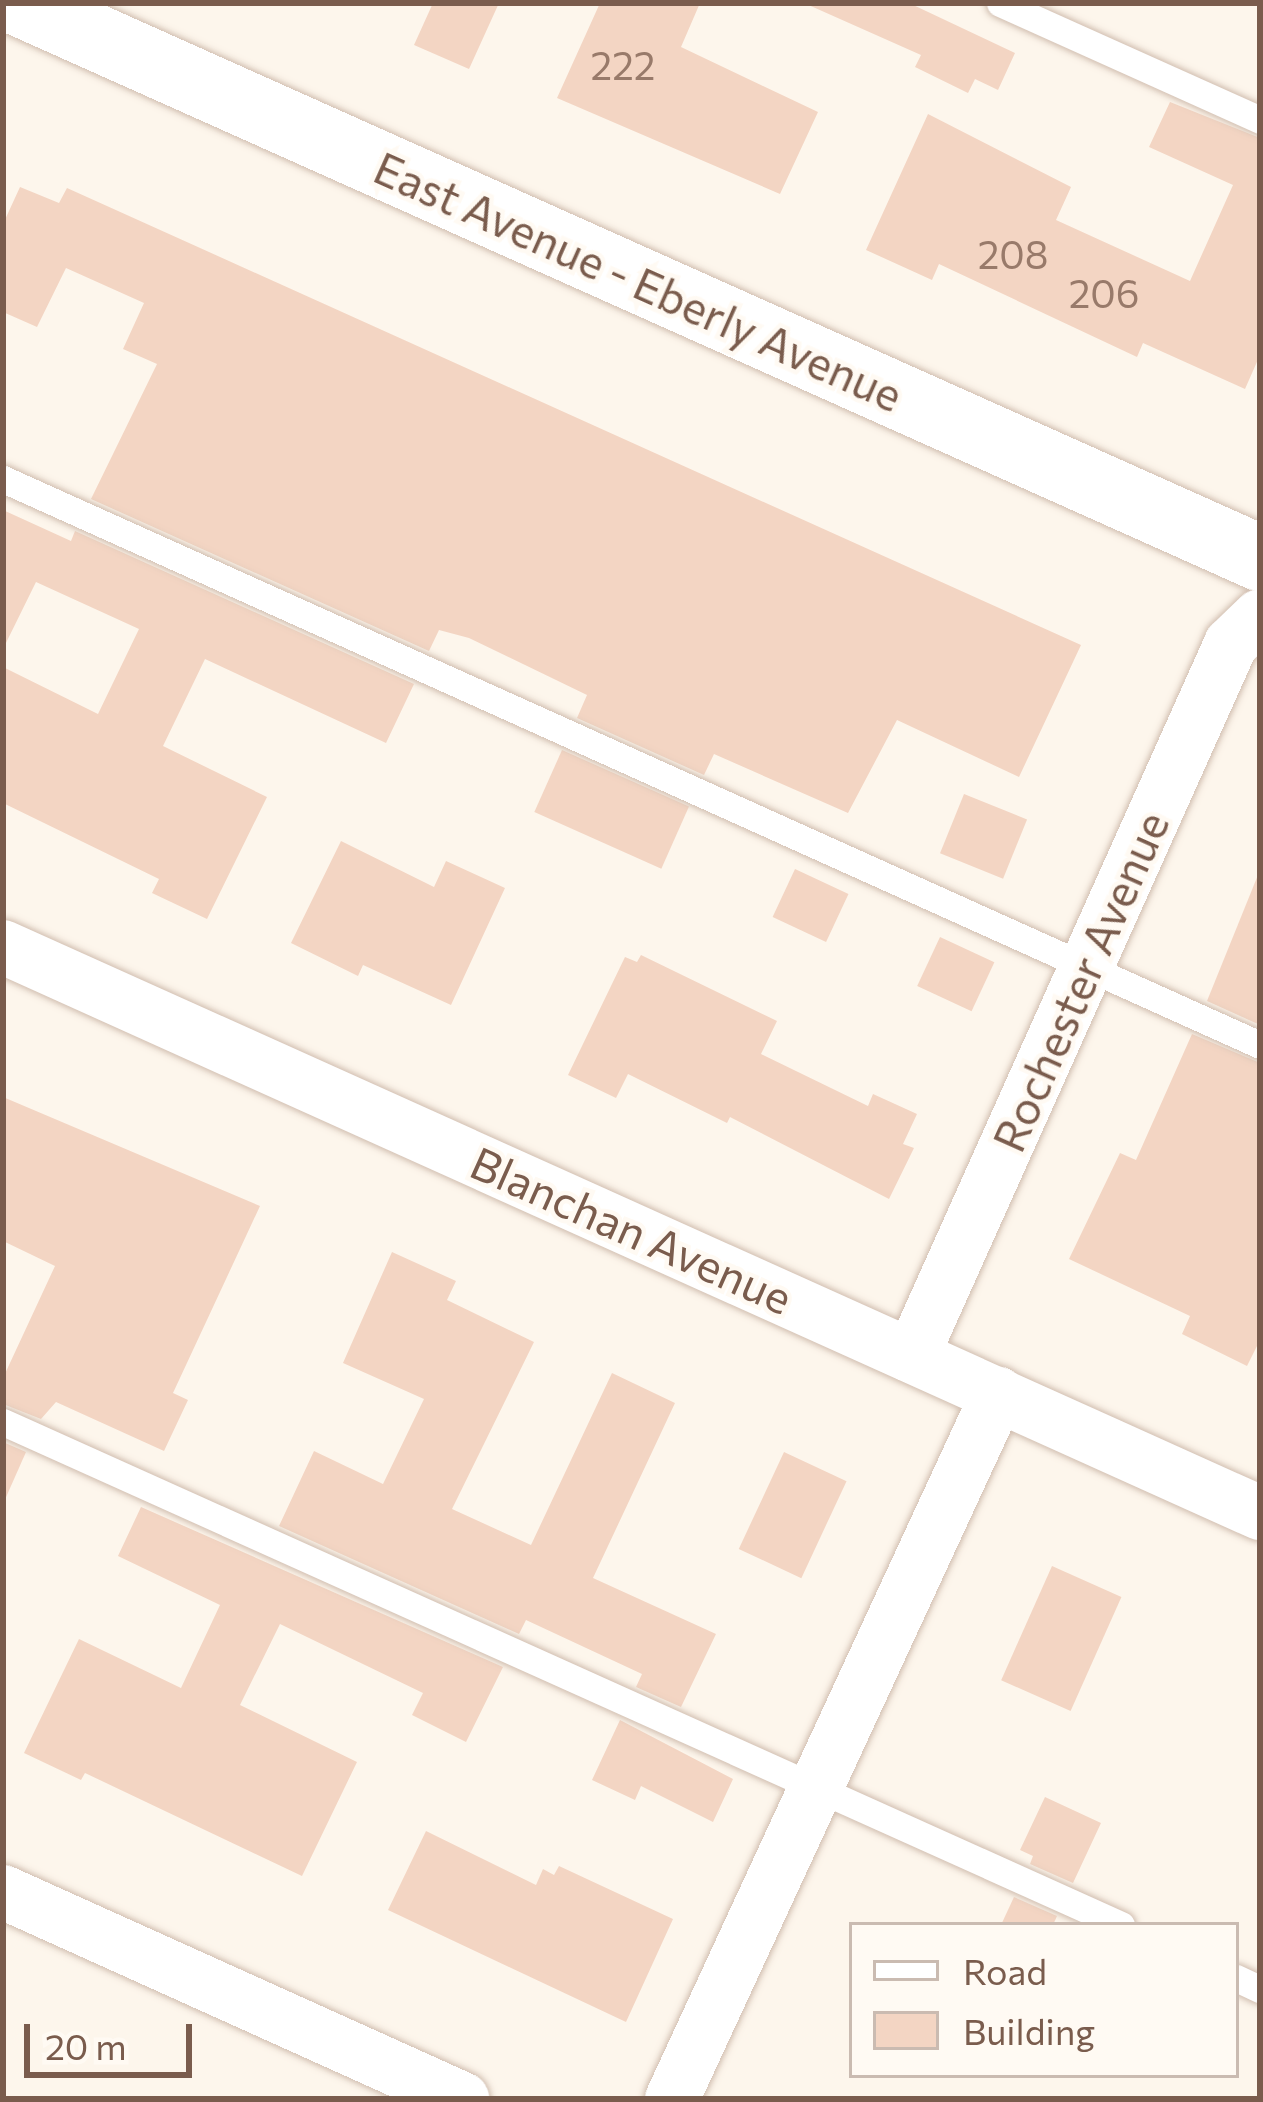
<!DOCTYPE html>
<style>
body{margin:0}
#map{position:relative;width:1263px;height:2102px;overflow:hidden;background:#fdf6ec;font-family:Commissioner,sans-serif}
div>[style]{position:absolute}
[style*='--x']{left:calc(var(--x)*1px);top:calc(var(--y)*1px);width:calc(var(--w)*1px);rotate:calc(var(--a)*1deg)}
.building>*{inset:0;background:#f3d5c3;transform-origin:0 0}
.roads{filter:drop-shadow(0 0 3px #d1beb0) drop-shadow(0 0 3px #d1beb0)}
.service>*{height:27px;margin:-13.5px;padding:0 13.5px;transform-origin:13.5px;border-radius:13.5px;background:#fff}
.minor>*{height:54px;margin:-27px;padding:0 27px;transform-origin:27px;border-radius:27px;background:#fff}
.secondary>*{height:66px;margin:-33px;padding:0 33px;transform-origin:33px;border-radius:33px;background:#fff}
span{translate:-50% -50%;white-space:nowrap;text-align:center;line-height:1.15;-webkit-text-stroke:9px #fffaf3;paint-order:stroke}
.number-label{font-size:39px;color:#987a6a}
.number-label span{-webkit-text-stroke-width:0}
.street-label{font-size:45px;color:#7a5c4d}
.frame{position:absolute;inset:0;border:6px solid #7a5c4d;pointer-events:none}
.legend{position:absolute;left:849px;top:1922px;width:390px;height:156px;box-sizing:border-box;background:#fffaf3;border:3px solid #cabbb1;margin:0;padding:15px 21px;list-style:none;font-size:36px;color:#7a5c4d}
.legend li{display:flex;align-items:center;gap:24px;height:60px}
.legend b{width:60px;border:3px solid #cabbb1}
.scale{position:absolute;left:24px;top:2024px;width:168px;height:54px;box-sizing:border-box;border:6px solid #7a5c4d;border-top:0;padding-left:15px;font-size:36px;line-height:42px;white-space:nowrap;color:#7a5c4d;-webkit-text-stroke:9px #fffaf3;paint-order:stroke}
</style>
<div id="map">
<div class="building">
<i style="clip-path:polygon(433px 3px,499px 3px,469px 69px,414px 45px)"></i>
<i style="clip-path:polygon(600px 3px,700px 3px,681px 47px,818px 112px,780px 194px,557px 98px)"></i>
<i style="clip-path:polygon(804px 3px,909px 3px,1015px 53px,998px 90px,975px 79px,968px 93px,915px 67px,921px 55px)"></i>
<i style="clip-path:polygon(1170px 102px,1260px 138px,1260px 355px,1245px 389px,1143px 343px,1137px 357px,939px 264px,932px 280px,866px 250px,928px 114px,1071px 187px,1056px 220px,1190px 281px,1233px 185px,1149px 147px)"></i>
<i style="clip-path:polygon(20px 187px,59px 203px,67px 188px,1081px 645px,1019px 777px,897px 720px,848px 813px,714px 754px,704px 775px,577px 718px,587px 695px,469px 638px,439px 630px,429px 651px,91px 499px,157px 364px,123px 349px,144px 303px,66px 268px,37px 327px,3px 312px,3px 224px)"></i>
<i style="clip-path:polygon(3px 510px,71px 541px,75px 531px,414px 684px,386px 743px,205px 659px,163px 746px,267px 797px,207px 919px,152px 893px,159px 879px,3px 803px,3px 667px,98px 714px,139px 629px,36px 582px,3px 649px)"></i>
<i style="left:562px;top:750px;width:139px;height:68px;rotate:24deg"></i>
<i style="left:964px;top:794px;width:68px;height:64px;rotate:22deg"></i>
<i style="clip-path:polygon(341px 841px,434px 887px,446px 861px,505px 888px,451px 1005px,363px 965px,358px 976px,291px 943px)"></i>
<i style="left:795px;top:869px;width:59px;height:53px;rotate:25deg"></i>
<i style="clip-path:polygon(1260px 870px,1260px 1025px,1207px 1001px)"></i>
<i style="left:940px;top:937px;width:60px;height:54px;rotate:25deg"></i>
<i style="clip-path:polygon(641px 955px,777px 1021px,761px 1054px,868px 1106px,873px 1094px,917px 1114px,903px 1144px,914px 1148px,889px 1199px,730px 1117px,727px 1123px,628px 1074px,616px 1098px,568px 1075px,625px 957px,637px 962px)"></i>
<i style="clip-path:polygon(1192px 1034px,1260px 1063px,1260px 1340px,1247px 1366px,1182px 1334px,1190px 1316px,1069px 1259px,1120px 1153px,1136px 1160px)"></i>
<i style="clip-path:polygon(3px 1097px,260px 1206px,173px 1393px,188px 1400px,164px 1451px,56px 1402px,41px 1419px,3px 1404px,3px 1378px,55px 1266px,3px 1241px)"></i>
<i style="clip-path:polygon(392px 1252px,456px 1281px,447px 1300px,534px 1342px,452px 1509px,531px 1545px,612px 1373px,675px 1403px,593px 1578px,716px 1634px,681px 1707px,636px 1687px,642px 1674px,526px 1620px,519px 1634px,279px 1526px,314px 1451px,383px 1484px,424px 1399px,343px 1363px)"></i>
<i style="clip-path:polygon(3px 1442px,26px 1452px,3px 1504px)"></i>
<i style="left:784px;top:1452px;width:69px;height:107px;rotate:25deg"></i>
<i style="clip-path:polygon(141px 1507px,503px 1667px,466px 1742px,412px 1715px,423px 1693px,280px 1624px,240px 1705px,357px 1762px,302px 1876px,85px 1773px,81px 1780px,24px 1753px,79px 1639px,181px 1688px,220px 1605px,118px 1556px)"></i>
<i style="left:1052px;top:1566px;width:76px;height:125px;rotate:24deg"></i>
<i style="clip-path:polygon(620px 1720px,733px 1779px,713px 1822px,641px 1786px,635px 1800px,592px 1780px)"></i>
<i style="clip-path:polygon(1045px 1797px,1101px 1823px,1073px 1883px,1030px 1864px,1033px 1856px,1020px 1850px)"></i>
<i style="clip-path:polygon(426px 1831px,536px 1885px,543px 1869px,554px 1875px,559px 1866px,673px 1919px,626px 2022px,388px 1910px)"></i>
<i style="clip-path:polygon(1014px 1897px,1057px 1916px,1053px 1925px,1001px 1925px)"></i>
</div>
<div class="roads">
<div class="service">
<i style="--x:1000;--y:3;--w:285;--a:24.2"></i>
<i style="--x:3;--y:479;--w:1379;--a:24.24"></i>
<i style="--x:3;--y:1422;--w:1226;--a:24.22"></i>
<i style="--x:1236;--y:1978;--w:26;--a:25"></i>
</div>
<div class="minor">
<i style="--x:3;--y:947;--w:1379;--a:24.24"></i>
<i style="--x:912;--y:1356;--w:780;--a:-65.87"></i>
<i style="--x:1231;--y:644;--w:40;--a:-44"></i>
<i style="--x:3;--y:1892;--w:504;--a:24.27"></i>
<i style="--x:672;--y:2099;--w:777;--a:-65.18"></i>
</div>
<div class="secondary">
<i style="--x:19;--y:3;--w:1359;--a:24.1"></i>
</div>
</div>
<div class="number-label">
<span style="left:623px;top:64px">222</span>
<span style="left:1013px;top:253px">208</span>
<span style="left:1104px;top:292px">206</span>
</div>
<div class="street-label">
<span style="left:639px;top:280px;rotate:24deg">East Avenue - Eberly Avenue</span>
<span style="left:1079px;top:981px;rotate:-66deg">Rochester Avenue</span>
<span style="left:632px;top:1229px;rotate:24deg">Blanchan Avenue</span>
</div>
<div class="frame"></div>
<ul class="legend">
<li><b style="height:15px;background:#fff"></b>Road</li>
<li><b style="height:33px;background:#f3d5c3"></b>Building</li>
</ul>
<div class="scale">20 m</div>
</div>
